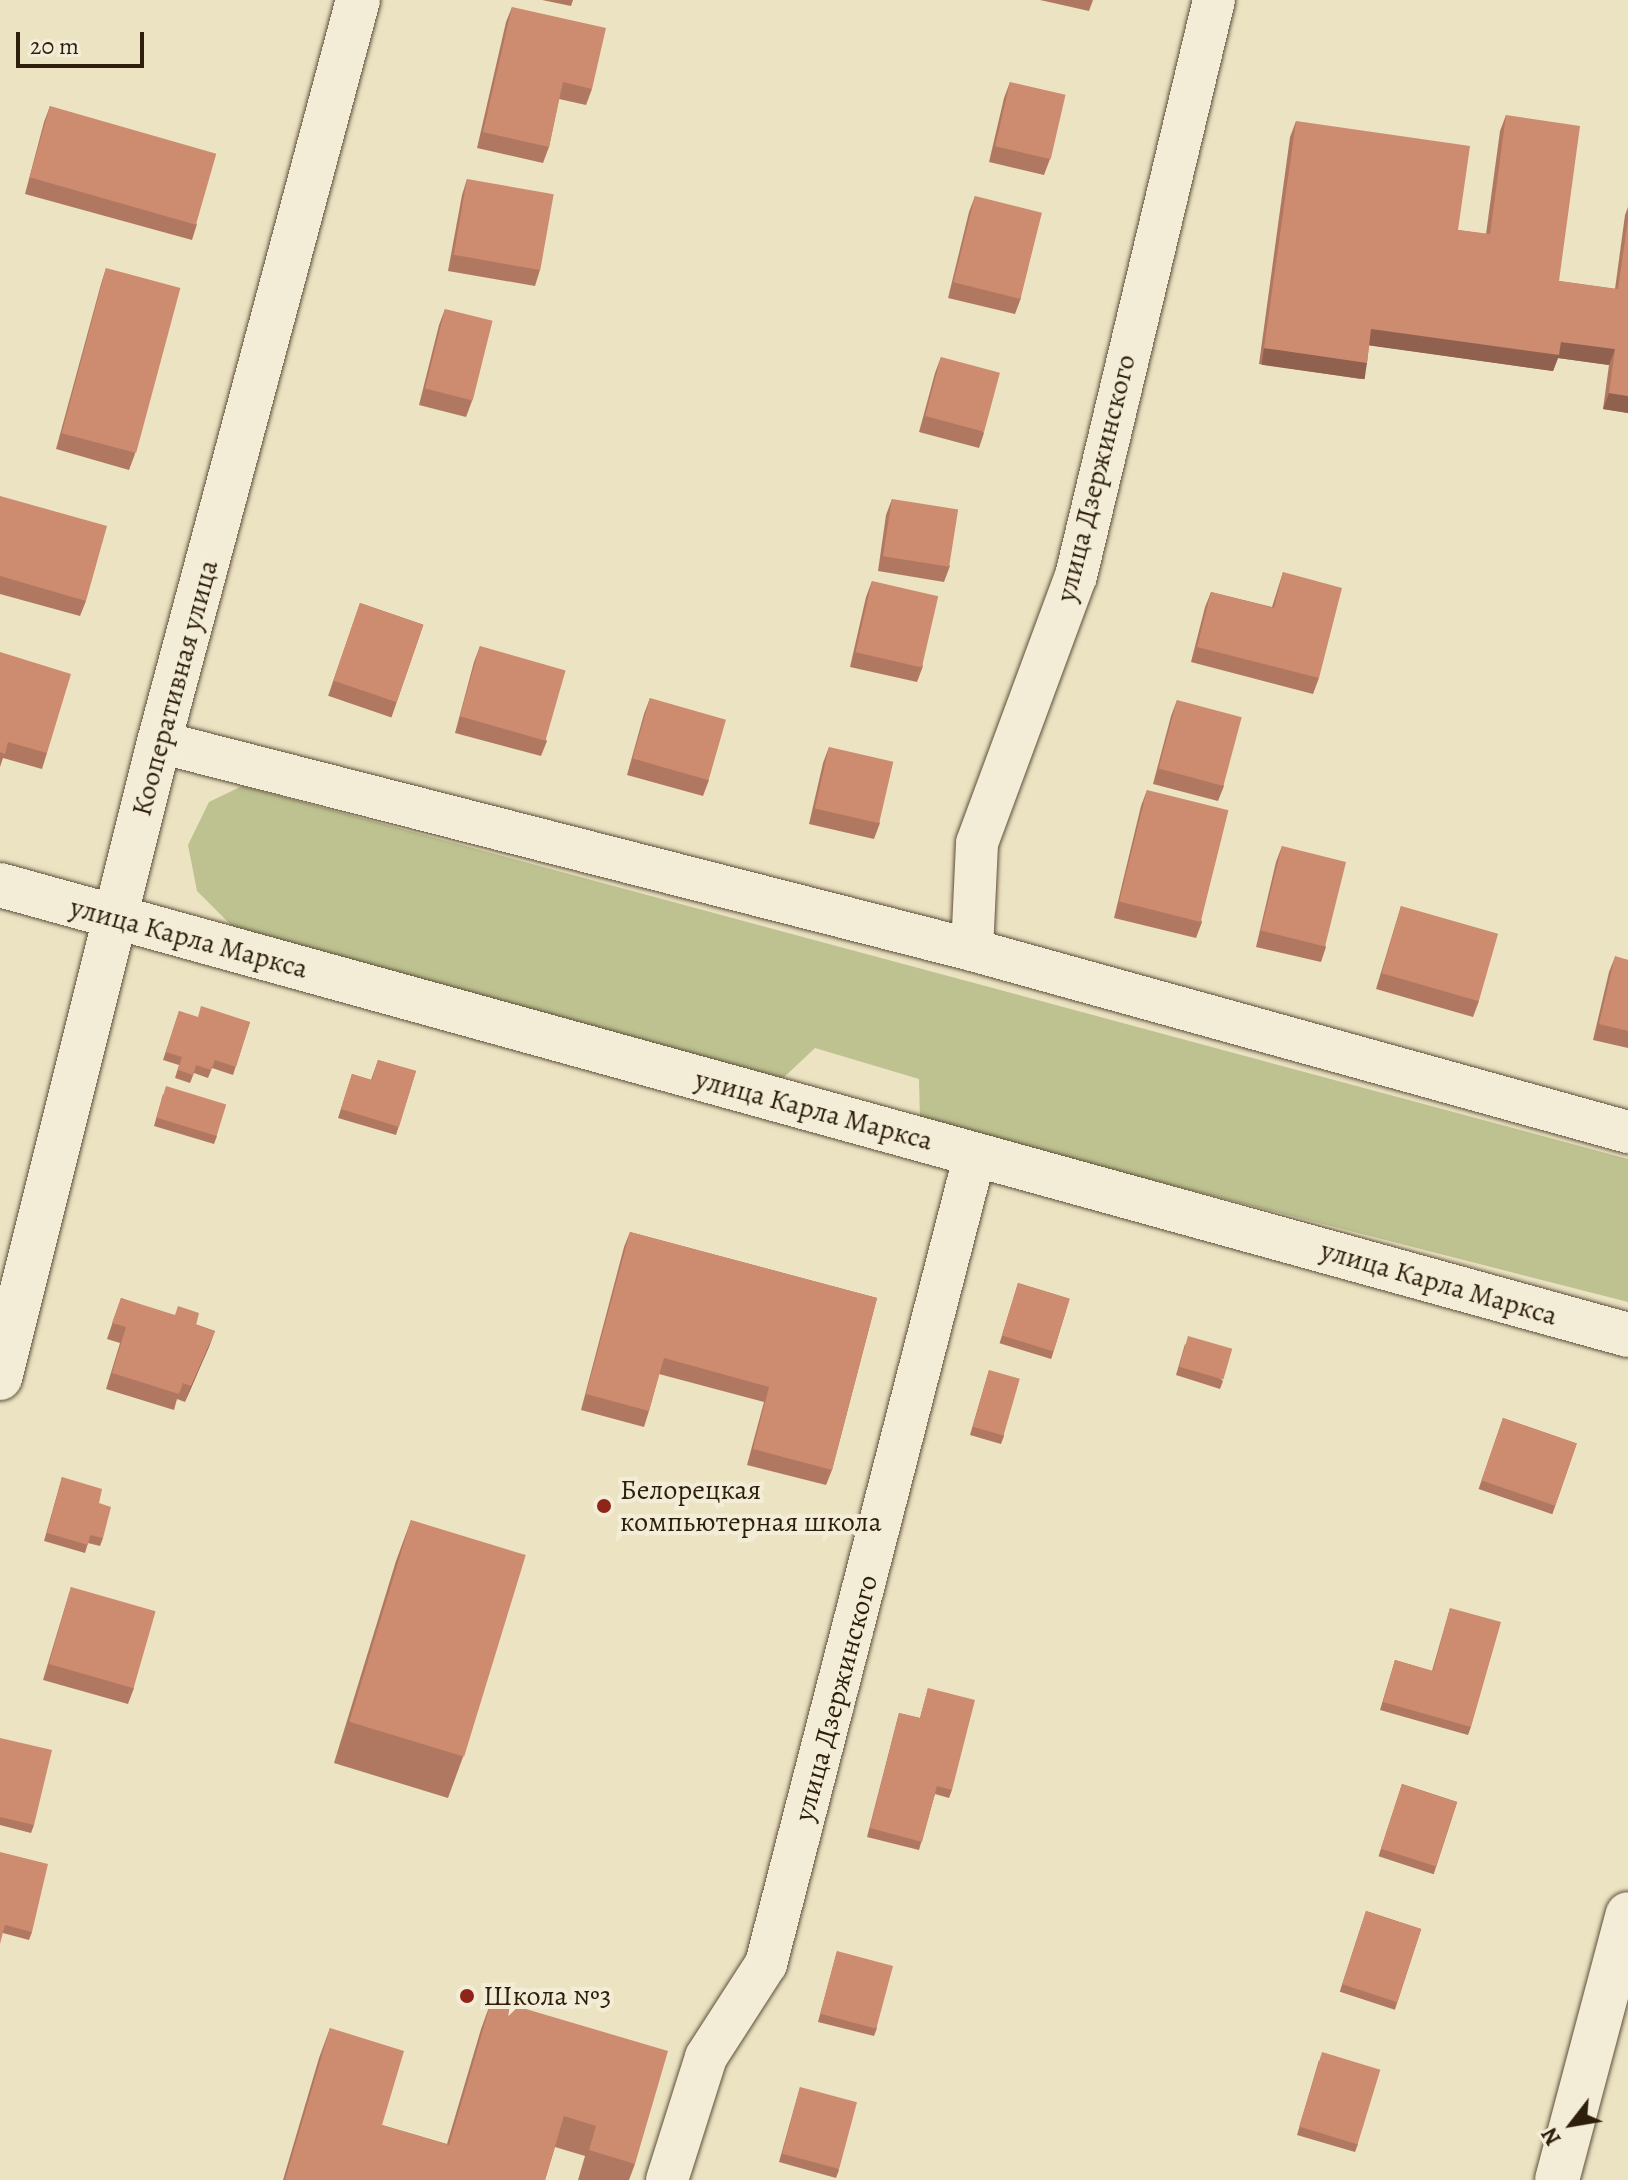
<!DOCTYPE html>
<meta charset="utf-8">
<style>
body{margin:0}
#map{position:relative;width:1628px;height:2180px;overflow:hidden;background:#ece3c3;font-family:Alegreya,serif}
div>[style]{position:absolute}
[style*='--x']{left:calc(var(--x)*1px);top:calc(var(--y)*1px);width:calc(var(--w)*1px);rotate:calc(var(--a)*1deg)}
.green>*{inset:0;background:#bdc290}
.roads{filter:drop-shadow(0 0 2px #5e503a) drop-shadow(0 0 2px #5e503a)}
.street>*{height:42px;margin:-21px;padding:0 21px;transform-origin:21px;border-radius:21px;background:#f3edd8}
.secondary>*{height:44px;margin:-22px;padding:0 22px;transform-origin:22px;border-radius:22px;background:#f3edd8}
.wall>*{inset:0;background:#b07860;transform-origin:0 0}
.shaded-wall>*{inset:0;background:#90614e;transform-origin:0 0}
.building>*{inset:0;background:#cd8b70;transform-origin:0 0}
.dots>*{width:22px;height:22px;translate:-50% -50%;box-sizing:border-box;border:4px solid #f3edd8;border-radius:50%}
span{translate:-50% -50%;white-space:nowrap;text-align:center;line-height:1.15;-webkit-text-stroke:8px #f3edd8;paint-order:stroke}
.street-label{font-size:28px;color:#2e1f0c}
.poi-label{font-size:28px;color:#2e1f0c}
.left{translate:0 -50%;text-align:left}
.north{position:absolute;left:1532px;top:2084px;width:80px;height:80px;-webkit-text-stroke:6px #f3edd8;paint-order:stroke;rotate:239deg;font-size:22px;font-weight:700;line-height:32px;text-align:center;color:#2e1f0c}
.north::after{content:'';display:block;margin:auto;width:28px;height:36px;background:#2e1f0c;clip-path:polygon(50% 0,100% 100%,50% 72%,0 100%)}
.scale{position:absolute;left:16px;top:32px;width:128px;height:36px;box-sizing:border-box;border:4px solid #2e1f0c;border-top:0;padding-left:10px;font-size:24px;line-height:28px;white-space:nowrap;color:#2e1f0c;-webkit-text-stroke:6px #f3edd8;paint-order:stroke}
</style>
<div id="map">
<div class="green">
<i style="clip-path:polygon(242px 786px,1628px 1159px,1628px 1302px,920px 1121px,919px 1079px,815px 1048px,781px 1080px,237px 931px,197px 891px,188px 845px,209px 802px)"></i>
</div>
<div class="roads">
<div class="street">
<i style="--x:159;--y:742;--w:839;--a:14.35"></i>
<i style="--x:972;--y:950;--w:681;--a:15.51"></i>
<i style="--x:972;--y:950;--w:107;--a:-87.3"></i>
<i style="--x:977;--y:843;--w:285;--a:-69.7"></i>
<i style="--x:1076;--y:576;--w:592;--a:-76.53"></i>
<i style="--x:667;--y:2180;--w:129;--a:-72.4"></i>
<i style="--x:706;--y:2057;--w:111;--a:-57.2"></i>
<i style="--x:766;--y:1964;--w:837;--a:-75.53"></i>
</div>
<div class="secondary">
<i style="--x:0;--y:885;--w:1689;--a:15.45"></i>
<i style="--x:0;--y:1378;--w:656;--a:-75.96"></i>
<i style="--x:159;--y:742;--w:768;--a:-74.99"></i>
<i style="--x:1557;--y:2180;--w:275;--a:-75.1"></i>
</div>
</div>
<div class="wall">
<i style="clip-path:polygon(542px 0,573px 0,571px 6px)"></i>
<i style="clip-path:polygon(1040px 0,1093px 0,1089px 11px)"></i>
<i style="clip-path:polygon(512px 7px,592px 89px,586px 105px,559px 99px,549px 147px,543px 163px,477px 148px,506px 22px)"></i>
<i style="clip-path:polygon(1010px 82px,1050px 159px,1044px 175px,989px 162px,1004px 98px)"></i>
<i style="clip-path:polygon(50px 106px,197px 224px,192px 240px,25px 194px,44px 122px)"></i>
<i style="clip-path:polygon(1506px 115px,1559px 281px,1615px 289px,1625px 215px,1628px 207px,1628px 413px,1603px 409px,1609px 365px,1558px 358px,1553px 371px,1369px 345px,1367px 363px,1361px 379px,1259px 364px,1290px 137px,1296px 121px,1458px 230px,1486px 234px,1500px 131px)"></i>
<i style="clip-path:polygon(467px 179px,540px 270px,535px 286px,448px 271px,462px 195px)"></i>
<i style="clip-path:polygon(975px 196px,1021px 298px,1015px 314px,948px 298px,969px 212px)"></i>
<i style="clip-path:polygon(106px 268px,135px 454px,129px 470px,56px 449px,101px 284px)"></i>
<i style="clip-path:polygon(445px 309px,472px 401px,466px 417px,419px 405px,439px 325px)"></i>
<i style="clip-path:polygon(941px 357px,984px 433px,979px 448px,919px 432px,935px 373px)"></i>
<i style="clip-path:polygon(0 496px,86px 601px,80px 616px,0 594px)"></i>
<i style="clip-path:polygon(892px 499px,950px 566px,944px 582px,878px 571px,886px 515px)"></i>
<i style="clip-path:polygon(1283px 572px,1319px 678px,1313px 694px,1191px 662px,1205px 607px,1211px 592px,1272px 607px)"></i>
<i style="clip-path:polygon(872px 581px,923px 666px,917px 682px,850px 667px,866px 597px)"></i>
<i style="left:360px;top:603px;width:67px;height:98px;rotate:19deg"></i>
<i style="clip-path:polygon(480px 646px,547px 741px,541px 756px,455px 733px,474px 662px)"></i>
<i style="clip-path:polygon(0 652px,47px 753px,42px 769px,3px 758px,0 767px)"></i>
<i style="clip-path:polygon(650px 698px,709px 780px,703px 796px,627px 775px,644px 714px)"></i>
<i style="clip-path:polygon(1177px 700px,1224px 786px,1218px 801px,1153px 784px,1171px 716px)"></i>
<i style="clip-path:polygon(829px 747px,880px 823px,874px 839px,809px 824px,823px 763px)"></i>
<i style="clip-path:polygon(1147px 790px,1202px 922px,1196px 938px,1114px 918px,1141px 806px)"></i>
<i style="clip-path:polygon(1282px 846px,1326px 947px,1321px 962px,1256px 947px,1276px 862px)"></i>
<i style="clip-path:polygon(1401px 906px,1479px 1001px,1473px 1017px,1376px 989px)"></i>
<i style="clip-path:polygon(1615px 957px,1628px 960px,1628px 1048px,1593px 1040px,1609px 972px)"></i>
<i style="clip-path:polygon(179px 1011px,197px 1017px,250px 1022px,233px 1075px,212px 1068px,208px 1078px,194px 1073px,190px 1083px,175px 1078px,179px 1065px,163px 1060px)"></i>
<i style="clip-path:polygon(378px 1060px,416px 1071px,396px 1135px,338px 1118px,352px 1074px,371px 1080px)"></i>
<i style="clip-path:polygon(163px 1094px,217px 1136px,214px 1144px,154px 1126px)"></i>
<i style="clip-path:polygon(630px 1232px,877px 1298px,832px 1470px,826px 1485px,747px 1465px,764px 1402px,659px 1374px,649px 1411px,644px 1427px,581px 1410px,624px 1247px)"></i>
<i style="left:1018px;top:1283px;width:54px;height:63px;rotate:17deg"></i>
<i style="clip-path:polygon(121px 1298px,215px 1331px,185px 1402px,177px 1399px,174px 1410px,106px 1389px,120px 1343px,107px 1339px)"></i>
<i style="clip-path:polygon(1185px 1344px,1223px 1381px,1220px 1389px,1176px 1375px)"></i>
<i style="clip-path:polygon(989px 1370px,1004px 1436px,1001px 1444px,970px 1435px)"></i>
<i style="left:1503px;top:1418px;width:78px;height:75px;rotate:19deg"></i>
<i style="clip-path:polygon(62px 1477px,99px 1503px,103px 1538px,100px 1546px,88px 1543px,85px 1553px,44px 1541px)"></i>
<i style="clip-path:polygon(411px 1520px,463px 1757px,448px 1798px,334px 1763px,396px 1561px)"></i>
<i style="clip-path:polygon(71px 1587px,134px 1688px,128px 1704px,43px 1680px)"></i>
<i style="clip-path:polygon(1450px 1608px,1471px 1727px,1468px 1735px,1380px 1710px,1395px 1660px,1432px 1671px)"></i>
<i style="clip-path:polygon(928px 1688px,952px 1790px,949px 1798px,935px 1794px,919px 1850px,867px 1837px,899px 1713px,920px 1718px)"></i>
<i style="clip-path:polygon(0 1738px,34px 1825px,31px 1833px,0 1825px)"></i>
<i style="left:1402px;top:1784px;width:58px;height:76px;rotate:18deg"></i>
<i style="clip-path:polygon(0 1852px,32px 1932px,29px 1940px,3px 1933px)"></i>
<i style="left:1366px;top:1911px;width:58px;height:85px;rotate:18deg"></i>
<i style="clip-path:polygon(837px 1951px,877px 2028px,874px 2036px,818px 2022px)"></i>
<i style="clip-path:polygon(492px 1999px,635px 2164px,629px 2180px,578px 2180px,585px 2156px,555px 2147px,545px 2180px,283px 2180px,319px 2058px,330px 2028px,382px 2125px,447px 2144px,481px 2029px)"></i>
<i style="clip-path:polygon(1319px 2060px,1358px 2144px,1355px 2152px,1297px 2135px)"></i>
<i style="clip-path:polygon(800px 2087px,839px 2170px,836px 2178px,779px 2162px)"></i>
</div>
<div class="shaded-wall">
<i style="clip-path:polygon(1371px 329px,1561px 342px,1615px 349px,1609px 365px,1558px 358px,1553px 371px,1366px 345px)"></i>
<i style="left:1264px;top:348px;width:104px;height:17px;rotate:8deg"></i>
<i style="clip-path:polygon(1609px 393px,1628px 396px,1628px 413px,1603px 409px)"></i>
<i style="clip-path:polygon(215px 1331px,209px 1347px,185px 1402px,191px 1386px)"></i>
</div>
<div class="building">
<i style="clip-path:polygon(512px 7px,606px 28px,592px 89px,563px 82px,549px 147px,483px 132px)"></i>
<i style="left:1010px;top:82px;width:57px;height:66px;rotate:13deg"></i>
<i style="left:50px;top:106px;width:173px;height:74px;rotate:16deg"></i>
<i style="clip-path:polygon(1506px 115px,1580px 126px,1559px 281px,1618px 289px,1628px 219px,1628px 396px,1609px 393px,1615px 349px,1561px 342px,1559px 355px,1371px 329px,1367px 363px,1264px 348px,1296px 121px,1470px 146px,1458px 230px,1490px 234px)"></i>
<i style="left:467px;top:179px;width:88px;height:77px;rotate:10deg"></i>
<i style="left:975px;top:196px;width:69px;height:89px;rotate:14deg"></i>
<i style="left:106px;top:268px;width:77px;height:171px;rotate:15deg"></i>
<i style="left:445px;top:309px;width:49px;height:82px;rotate:14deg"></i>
<i style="left:941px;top:357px;width:61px;height:61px;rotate:15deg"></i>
<i style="clip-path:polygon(0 496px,107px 526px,86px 601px,0 576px)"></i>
<i style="left:892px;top:499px;width:67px;height:58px;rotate:9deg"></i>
<i style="clip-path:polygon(1283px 572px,1342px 588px,1319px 678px,1197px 647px,1211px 592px,1274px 608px)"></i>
<i style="left:872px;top:581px;width:68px;height:73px;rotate:13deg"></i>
<i style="left:360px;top:603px;width:67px;height:82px;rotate:19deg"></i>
<i style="left:480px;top:646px;width:89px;height:73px;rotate:16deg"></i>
<i style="clip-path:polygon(0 652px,71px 674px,47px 753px,8px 742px,5px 754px,0 752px)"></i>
<i style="left:650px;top:698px;width:79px;height:63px;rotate:16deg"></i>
<i style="left:1177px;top:700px;width:67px;height:71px;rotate:15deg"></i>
<i style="left:829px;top:747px;width:66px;height:63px;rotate:13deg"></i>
<i style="left:1147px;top:790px;width:84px;height:115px;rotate:14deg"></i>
<i style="left:1282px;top:846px;width:66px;height:87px;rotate:14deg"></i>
<i style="left:1401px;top:906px;width:101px;height:70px;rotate:16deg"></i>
<i style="clip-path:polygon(1615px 956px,1628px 960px,1628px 1031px,1599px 1024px)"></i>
<i style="clip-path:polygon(201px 1006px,250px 1022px,236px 1067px,215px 1060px,211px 1070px,196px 1065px,193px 1075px,178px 1070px,182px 1057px,166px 1052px,179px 1011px,198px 1017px)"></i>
<i style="clip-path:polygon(378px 1060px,416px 1071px,399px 1127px,341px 1109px,352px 1074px,372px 1080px)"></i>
<i style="left:166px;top:1086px;width:63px;height:33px;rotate:17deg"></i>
<i style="clip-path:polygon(630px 1232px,877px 1298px,832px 1470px,753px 1449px,769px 1387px,664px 1358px,649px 1411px,586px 1394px)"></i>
<i style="left:1018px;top:1283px;width:54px;height:55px;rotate:17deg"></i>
<i style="clip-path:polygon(121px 1298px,175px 1315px,178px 1306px,199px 1313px,196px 1325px,215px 1331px,191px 1386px,183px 1383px,179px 1394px,112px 1373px,126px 1327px,112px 1323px)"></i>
<i style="left:1188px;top:1336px;width:46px;height:32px;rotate:16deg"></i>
<i style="left:989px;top:1370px;width:32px;height:59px;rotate:16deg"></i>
<i style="left:1503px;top:1418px;width:78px;height:66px;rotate:19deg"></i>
<i style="clip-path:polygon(62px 1477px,102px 1489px,99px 1503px,111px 1507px,103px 1538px,90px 1535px,88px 1545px,47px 1533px)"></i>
<i style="left:411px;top:1520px;width:120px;height:211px;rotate:17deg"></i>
<i style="left:71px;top:1587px;width:88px;height:80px;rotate:16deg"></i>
<i style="clip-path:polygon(1450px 1608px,1501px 1622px,1471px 1727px,1383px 1702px,1395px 1660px,1433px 1671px)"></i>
<i style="clip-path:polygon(928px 1688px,975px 1700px,952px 1790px,937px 1786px,922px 1842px,870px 1828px,899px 1713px,920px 1718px)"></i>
<i style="clip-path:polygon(0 1738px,52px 1750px,34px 1825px,0 1817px)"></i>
<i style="left:1402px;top:1784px;width:58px;height:68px;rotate:18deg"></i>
<i style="clip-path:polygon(0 1852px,48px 1864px,32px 1932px,5px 1925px,0 1944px)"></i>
<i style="left:1366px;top:1911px;width:58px;height:77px;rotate:18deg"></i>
<i style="left:837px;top:1951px;width:58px;height:65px;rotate:15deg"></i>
<i style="clip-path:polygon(492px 1999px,668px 2051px,635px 2164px,589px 2150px,596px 2126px,564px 2116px,545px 2180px,285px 2180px,330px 2028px,404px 2051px,382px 2125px,449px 2145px)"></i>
<i style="left:1322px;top:2052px;width:61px;height:78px;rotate:17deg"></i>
<i style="left:800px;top:2087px;width:59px;height:69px;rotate:15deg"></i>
</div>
<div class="dots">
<i style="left:604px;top:1506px;background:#8f2418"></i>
<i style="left:467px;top:1996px;background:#8f2418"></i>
</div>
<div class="street-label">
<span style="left:1096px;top:478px;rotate:-76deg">улица Дзержинского</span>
<span style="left:175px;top:688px;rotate:-75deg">Кооперативная улица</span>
<span style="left:189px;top:938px;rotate:15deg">улица Карла Маркса</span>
<span style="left:814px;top:1110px;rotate:15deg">улица Карла Маркса</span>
<span style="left:1439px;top:1283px;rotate:16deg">улица Карла Маркса</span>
<span style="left:836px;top:1698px;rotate:-75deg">улица Дзержинского</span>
</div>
<div class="poi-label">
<span class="left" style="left:620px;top:1506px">Белорецкая<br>компьютерная школа</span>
<span class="left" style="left:483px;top:1996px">Школа №3</span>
</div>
<div class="north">N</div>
<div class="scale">20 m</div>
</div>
